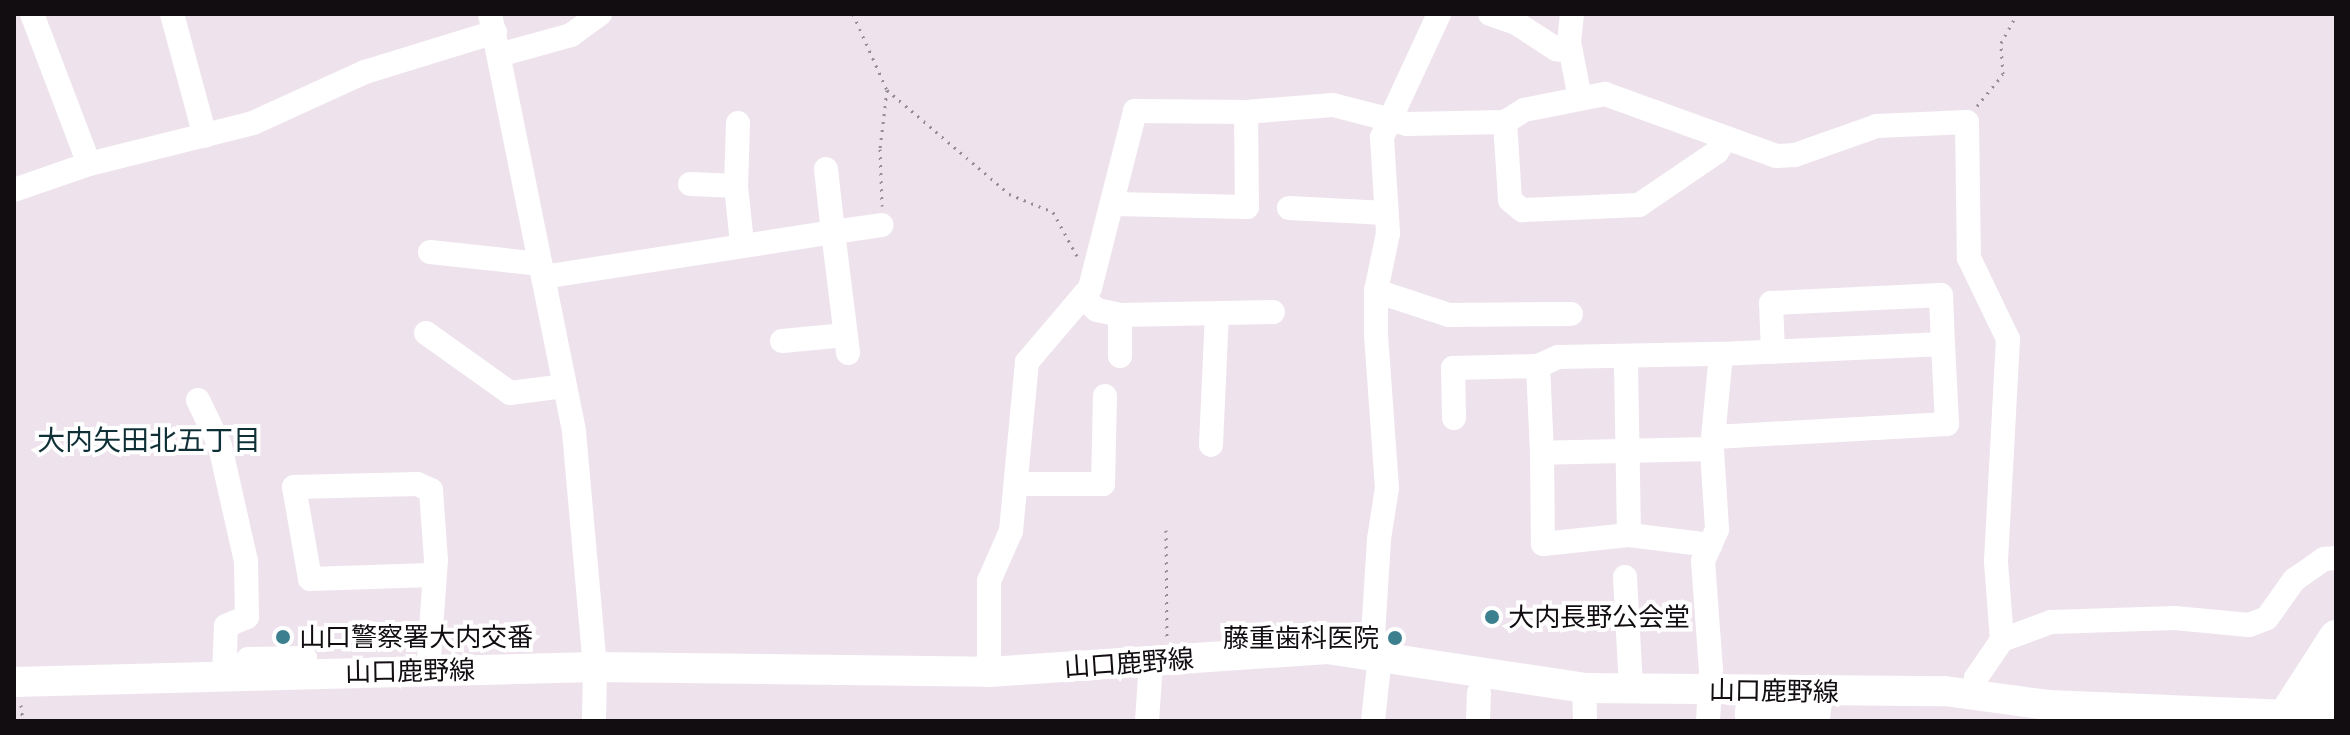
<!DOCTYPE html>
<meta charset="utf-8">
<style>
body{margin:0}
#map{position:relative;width:2350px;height:735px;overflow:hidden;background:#eee3ed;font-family:"Noto Sans","Noto Sans JP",sans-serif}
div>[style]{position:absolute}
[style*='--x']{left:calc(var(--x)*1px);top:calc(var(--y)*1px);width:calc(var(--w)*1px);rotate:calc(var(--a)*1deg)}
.path>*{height:3px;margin-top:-1.5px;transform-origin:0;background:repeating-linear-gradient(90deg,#968d95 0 2px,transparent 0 8px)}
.minor>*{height:24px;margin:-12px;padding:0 12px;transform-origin:12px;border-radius:12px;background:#fff}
.major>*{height:30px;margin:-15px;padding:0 15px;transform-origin:15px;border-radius:15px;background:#fff}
.highway>*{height:34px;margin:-17px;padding:0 17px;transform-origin:17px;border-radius:17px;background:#fff}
.dots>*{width:22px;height:22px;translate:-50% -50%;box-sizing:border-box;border:4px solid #fff;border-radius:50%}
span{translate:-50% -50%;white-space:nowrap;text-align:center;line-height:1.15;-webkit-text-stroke:8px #fff;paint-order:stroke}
.poi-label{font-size:26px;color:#110d11}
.left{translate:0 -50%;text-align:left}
.right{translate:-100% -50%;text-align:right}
.street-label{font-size:26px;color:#110d11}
.neighbourhood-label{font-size:28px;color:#0f3037}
.frame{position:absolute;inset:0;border:16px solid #110d11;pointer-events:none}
</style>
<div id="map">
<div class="path">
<i style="--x:853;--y:14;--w:83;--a:65.9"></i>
<i style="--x:887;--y:90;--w:59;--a:96.8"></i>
<i style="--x:880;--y:149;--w:57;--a:88"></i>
<i style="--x:887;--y:90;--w:160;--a:40.4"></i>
<i style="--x:1009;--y:194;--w:48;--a:22.2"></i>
<i style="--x:1053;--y:212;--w:50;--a:61.4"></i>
<i style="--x:1977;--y:106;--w:41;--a:-50.9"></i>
<i style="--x:2003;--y:74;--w:31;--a:-94"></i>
<i style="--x:2001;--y:43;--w:33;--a:-61"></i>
<i style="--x:1166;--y:530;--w:108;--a:89.5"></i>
<i style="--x:21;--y:705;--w:16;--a:83"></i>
</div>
<div class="minor">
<i style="--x:32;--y:14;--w:160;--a:69.2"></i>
<i style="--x:172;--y:14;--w:126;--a:74.9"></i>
<i style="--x:490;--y:14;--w:426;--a:78.6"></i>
<i style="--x:574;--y:432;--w:236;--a:84.9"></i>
<i style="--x:595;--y:667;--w:54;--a:91.1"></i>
<i style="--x:1490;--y:14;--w:28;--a:19"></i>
<i style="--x:1516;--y:23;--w:48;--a:33"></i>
<i style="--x:1556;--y:49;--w:15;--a:8"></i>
<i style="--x:1572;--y:14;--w:28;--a:96"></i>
<i style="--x:1569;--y:42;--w:57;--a:78.9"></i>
<i style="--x:499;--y:55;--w:75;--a:-15.5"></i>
<i style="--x:571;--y:35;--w:36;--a:-36"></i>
<i style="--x:1505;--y:122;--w:78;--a:86.3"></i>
<i style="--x:1510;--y:200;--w:16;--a:40"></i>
<i style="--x:1522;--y:210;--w:117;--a:-2.4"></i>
<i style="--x:1639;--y:205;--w:94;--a:-34.2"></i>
<i style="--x:1717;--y:152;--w:15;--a:-58"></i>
<i style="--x:738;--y:123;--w:63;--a:91.8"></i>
<i style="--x:736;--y:186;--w:57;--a:84"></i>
<i style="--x:826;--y:169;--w:63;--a:83.7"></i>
<i style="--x:833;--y:232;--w:49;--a:-8.1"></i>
<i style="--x:690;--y:184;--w:46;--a:2.5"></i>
<i style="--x:14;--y:190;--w:79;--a:-19.1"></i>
<i style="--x:89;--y:164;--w:169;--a:-14"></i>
<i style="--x:253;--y:123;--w:123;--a:-24.5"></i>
<i style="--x:365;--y:72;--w:136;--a:-17.1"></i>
<i style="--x:1113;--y:204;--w:134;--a:1.3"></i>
<i style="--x:1247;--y:207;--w:95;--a:-90.6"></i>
<i style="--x:1289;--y:208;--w:97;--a:3"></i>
<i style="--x:430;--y:252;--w:111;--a:6.2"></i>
<i style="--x:543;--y:277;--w:293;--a:-8.8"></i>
<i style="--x:833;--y:232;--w:122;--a:82.9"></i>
<i style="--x:1376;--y:291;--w:77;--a:18.2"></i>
<i style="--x:1449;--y:315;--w:122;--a:-0.5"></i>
<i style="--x:1082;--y:297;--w:20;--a:41"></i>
<i style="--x:1097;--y:310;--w:24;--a:12"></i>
<i style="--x:1120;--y:315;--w:153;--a:-1.1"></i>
<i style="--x:1120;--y:315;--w:41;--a:90"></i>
<i style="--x:426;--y:333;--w:103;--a:35.5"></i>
<i style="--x:510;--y:393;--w:54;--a:-7.4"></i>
<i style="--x:782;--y:341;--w:64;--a:-5.4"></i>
<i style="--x:1773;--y:352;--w:49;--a:-92.3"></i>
<i style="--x:1771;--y:303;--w:170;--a:-2.7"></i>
<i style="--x:1941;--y:295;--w:49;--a:87.7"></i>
<i style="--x:198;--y:400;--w:51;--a:64.4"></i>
<i style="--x:220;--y:446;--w:118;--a:77.3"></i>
<i style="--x:246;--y:561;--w:56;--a:89"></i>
<i style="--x:247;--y:617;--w:23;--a:157"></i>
<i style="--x:226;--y:626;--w:50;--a:92.3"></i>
<i style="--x:1454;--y:418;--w:50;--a:-91.1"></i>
<i style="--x:1453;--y:368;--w:85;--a:-1.3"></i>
<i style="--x:1211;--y:445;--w:130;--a:-87.4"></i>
<i style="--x:1712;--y:449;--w:170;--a:178.7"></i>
<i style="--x:1542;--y:453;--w:87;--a:-92.6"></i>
<i style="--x:1538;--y:366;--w:22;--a:-24"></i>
<i style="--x:1558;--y:357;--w:163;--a:-1.1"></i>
<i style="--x:1542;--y:453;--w:91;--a:89.4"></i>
<i style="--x:1543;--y:544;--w:86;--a:-6"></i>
<i style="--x:1629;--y:535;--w:179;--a:-91"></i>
<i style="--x:1017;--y:484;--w:86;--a:0"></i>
<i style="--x:1103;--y:484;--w:88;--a:-88.7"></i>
<i style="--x:1629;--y:535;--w:82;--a:7"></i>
<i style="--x:1625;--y:577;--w:112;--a:86.9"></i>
<i style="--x:248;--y:659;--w:57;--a:-1"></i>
<i style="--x:305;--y:658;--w:16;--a:86"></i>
<i style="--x:428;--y:671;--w:111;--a:-85.9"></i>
<i style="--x:436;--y:560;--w:70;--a:-94.1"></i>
<i style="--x:431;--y:490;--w:15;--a:-157"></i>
<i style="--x:417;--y:484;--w:123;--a:178.6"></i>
<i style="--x:294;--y:487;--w:93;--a:80.1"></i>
<i style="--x:310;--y:579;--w:121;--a:-1.9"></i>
<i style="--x:989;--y:672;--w:91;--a:-90"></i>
<i style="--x:989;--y:581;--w:55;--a:-66.3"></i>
<i style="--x:1011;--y:531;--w:170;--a:-84.6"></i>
<i style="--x:1027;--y:362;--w:97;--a:-49.6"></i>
<i style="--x:1090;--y:288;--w:183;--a:-75.7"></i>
<i style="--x:1135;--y:111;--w:111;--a:0.5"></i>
<i style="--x:1246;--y:112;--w:87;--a:-4.6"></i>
<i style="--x:1333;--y:105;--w:76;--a:14.4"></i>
<i style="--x:1407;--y:124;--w:98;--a:-1.2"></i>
<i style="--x:1505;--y:122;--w:22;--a:-32"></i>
<i style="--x:1524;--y:110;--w:83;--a:-11.2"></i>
<i style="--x:1605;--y:94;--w:182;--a:19.9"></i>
<i style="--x:1776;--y:156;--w:19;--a:-3"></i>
<i style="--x:1795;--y:155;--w:87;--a:-19.5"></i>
<i style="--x:1877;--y:126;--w:90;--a:-2.5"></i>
<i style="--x:1967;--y:122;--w:136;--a:89.2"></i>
<i style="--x:1969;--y:258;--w:90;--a:64.3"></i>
<i style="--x:2008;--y:339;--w:223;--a:93.1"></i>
<i style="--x:1996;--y:562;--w:78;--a:85.6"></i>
<i style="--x:1584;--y:688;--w:33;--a:88"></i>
<i style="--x:1749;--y:690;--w:25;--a:95"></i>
<i style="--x:1747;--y:715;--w:71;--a:1.6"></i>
<i style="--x:1818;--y:717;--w:25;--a:-83"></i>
<i style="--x:1975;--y:696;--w:18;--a:-87"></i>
<i style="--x:1976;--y:678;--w:46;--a:-55.6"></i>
<i style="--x:2002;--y:640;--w:52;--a:-20.2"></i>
<i style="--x:2051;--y:622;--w:124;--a:-1.8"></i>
<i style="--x:2175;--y:618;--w:74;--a:5.4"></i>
<i style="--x:2249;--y:625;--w:19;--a:-21"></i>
<i style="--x:2267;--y:618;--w:47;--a:-54.6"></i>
<i style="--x:2294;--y:580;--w:37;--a:-35"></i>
<i style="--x:2324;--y:559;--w:12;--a:-5"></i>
<i style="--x:1147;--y:721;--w:59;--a:-86.1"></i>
<i style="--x:1373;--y:721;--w:66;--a:-83.9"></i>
<i style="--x:1380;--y:655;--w:21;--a:-109"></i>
<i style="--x:1373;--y:635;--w:96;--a:-86.4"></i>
<i style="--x:1379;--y:539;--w:52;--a:-81.1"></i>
<i style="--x:1387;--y:488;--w:152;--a:-94.1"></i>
<i style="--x:1376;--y:336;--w:45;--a:-90"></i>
<i style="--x:1376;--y:291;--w:59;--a:-78.3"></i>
<i style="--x:1388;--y:233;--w:96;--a:-93.6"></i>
<i style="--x:1382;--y:137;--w:136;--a:-65.1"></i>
<i style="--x:1478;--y:721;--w:28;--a:-88"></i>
<i style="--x:1708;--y:721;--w:51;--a:-86.6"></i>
<i style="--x:1711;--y:670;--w:109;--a:-94.2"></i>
<i style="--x:1703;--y:561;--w:35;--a:-66"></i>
<i style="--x:1717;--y:529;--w:80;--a:-93.6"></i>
<i style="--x:1712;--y:449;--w:95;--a:-84.6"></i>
<i style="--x:1721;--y:354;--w:222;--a:-2.6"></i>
<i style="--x:1943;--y:344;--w:80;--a:87.1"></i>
<i style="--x:1947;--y:424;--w:233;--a:176.8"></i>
</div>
<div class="major">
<i style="--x:14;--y:682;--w:581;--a:-1.48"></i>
<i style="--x:595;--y:667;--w:394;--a:0.7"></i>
<i style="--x:989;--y:672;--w:339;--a:-3.9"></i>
<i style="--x:1327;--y:649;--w:260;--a:8.6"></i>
<i style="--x:1584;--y:688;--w:361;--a:0.5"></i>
<i style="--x:1945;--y:691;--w:104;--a:7.7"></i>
<i style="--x:2048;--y:705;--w:288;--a:2.4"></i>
</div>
<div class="highway">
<i style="--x:2282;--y:721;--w:100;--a:-57.3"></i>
<i style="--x:2312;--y:721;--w:42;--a:-55.6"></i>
</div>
<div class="dots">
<i style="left:1492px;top:617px;background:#3c808f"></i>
<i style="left:283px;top:637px;background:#3c808f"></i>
<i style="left:1395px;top:638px;background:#3c808f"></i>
</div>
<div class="poi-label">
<span class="left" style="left:1508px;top:617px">大内長野公会堂</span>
<span class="left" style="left:299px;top:637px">山口警察署大内交番</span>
<span class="right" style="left:1379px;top:638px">藤重歯科医院</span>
</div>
<div class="street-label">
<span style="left:1129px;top:663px;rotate:-4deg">山口鹿野線</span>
<span style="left:410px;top:671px;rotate:-1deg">山口鹿野線</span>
<span style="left:1774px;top:691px;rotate:1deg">山口鹿野線</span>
</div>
<div class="neighbourhood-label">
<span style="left:149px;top:439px">大内矢田北五丁目</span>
</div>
<div class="frame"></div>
</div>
